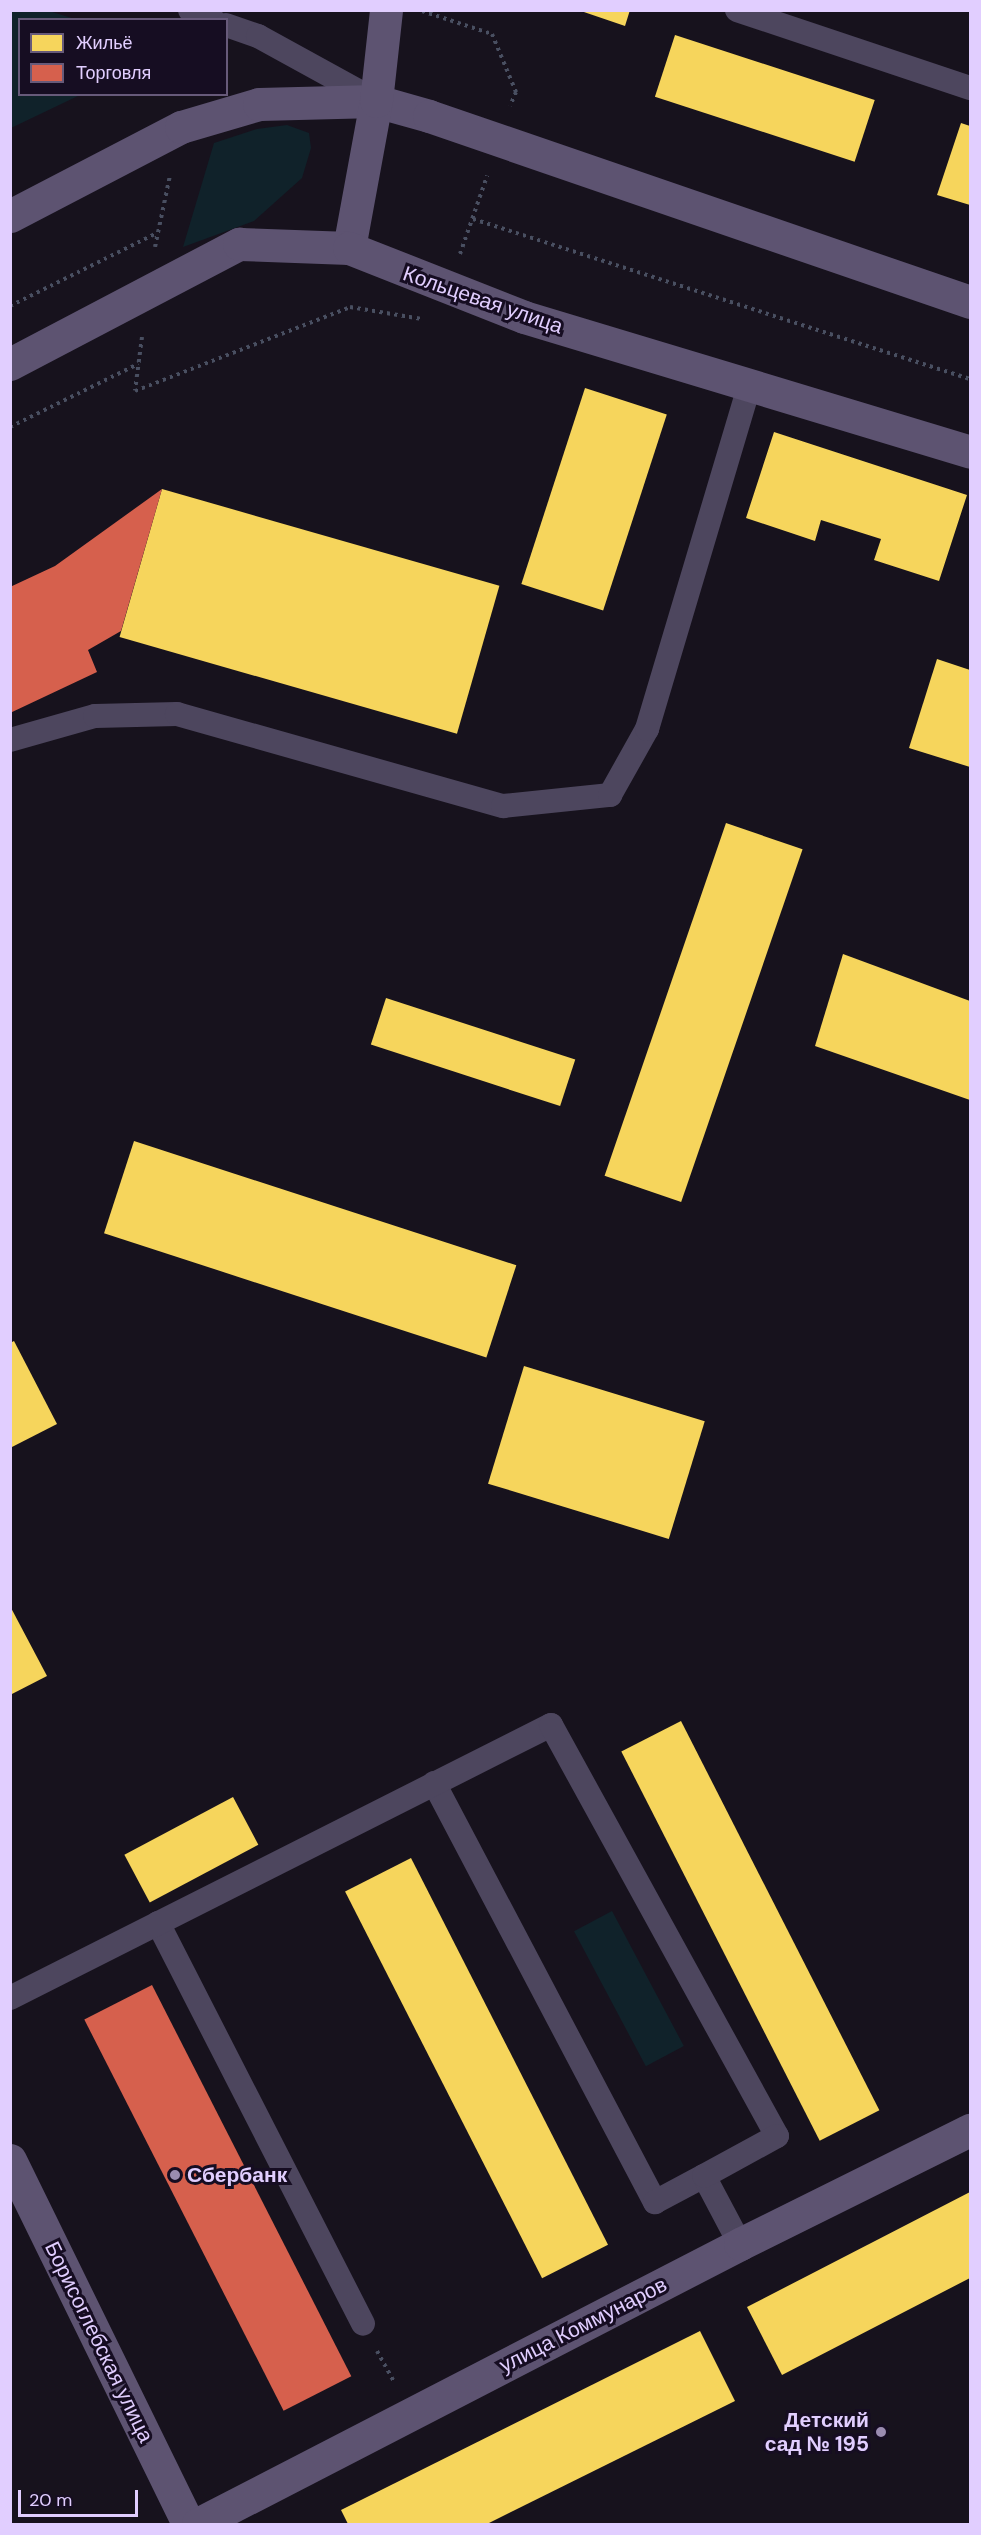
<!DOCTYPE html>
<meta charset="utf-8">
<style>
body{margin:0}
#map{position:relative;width:981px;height:2535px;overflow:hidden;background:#17121d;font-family:"DM Sans",sans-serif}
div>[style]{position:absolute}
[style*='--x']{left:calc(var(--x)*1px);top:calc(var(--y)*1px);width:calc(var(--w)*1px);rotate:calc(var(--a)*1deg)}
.green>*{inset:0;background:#10222a;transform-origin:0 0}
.homes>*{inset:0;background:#f6d55c;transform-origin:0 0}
.shops>*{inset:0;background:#d6604d;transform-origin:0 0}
.path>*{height:4px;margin-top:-2px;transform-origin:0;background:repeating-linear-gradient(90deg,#494f61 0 3px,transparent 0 7.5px)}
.lane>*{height:24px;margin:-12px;padding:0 12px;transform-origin:12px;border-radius:12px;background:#4d465e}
.secondary>*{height:33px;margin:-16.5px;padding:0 16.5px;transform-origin:16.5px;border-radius:16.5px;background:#5d5371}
.dots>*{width:16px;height:16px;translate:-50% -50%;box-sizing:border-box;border:3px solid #160d22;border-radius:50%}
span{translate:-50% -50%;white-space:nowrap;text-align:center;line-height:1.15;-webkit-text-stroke:6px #160d22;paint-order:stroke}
.street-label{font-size:21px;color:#e1ceff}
.poi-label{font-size:21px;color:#e1ceff;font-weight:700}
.left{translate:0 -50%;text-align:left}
.right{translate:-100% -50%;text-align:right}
.frame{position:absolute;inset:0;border:12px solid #e1ceff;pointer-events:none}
.legend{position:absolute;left:18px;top:18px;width:210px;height:78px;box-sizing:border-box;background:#160d22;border:2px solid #675a7a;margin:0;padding:8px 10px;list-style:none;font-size:18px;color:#e1ceff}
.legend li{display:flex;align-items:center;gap:12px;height:30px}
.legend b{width:30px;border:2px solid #675a7a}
.scale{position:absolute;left:18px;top:2490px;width:120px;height:27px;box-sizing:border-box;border:3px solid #e1ceff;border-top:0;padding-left:8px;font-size:18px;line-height:21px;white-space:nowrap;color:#e1ceff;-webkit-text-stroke:4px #160d22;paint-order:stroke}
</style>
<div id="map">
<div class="green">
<i style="clip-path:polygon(11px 10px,49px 11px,75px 19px,20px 20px,20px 94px,80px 95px,11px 128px)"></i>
<i style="clip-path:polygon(287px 125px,309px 133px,311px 148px,302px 178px,254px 221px,183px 247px,214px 143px,257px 129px)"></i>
<i style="left:612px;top:1911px;width:153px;height:43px;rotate:62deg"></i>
</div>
<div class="homes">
<i style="clip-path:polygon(578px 10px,630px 10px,625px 26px)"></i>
<i style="left:675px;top:35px;width:210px;height:65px;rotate:18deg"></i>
<i style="clip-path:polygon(961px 123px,970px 126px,970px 205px,937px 195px)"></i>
<i style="left:585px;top:388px;width:86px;height:206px;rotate:18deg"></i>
<i style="clip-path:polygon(774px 432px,967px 495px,939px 581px,874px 560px,881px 539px,821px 520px,815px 541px,746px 518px)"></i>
<i style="left:162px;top:489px;width:351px;height:154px;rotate:16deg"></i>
<i style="clip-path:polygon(937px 659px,970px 670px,970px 767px,909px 748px)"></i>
<i style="left:726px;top:823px;width:81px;height:373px;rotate:19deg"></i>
<i style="clip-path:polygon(843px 954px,970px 1001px,970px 1100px,815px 1046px)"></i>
<i style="left:386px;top:998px;width:199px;height:49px;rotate:18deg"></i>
<i style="left:134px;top:1141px;width:402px;height:97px;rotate:18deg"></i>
<i style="clip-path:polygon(14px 1341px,57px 1424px,10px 1448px,10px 1343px)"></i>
<i style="left:524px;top:1366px;width:189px;height:123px;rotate:17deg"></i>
<i style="clip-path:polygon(10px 1606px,47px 1676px,10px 1695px)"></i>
<i style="left:681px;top:1721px;width:437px;height:67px;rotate:63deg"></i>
<i style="left:233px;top:1797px;width:54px;height:123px;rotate:62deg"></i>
<i style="left:411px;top:1858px;width:434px;height:74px;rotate:63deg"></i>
<i style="clip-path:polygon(970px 2192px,970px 2278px,782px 2375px,747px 2307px)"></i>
<i style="clip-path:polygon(700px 2331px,735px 2401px,487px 2524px,348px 2524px,341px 2510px)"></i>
</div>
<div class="shops">
<i style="clip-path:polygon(162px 489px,121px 631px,88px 650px,97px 672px,10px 713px,10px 587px,55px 566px)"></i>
<i style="left:152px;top:1985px;width:439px;height:76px;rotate:63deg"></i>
</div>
<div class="path">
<i style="--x:422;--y:11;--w:74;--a:18.2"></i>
<i style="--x:492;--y:34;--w:63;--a:67.5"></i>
<i style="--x:516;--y:92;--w:15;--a:113"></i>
<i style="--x:473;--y:219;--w:522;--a:17.85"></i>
<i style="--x:155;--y:247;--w:74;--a:-78.2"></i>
<i style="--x:460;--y:254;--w:83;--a:-70.9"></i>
<i style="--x:10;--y:306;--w:164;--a:-26.4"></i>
<i style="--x:142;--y:337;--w:54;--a:97.4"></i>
<i style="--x:135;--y:391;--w:231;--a:-21.3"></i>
<i style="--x:350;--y:307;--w:73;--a:9.5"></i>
<i style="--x:10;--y:427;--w:143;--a:-26.2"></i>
<i style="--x:377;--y:2351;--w:35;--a:61"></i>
</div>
<div class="lane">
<i style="--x:190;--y:10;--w:25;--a:23"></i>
<i style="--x:737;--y:10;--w:246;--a:18.5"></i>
<i style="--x:226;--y:25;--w:34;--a:19"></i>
<i style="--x:258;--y:36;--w:135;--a:28.8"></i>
<i style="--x:10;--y:740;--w:88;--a:-15.8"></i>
<i style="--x:95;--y:716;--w:82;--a:-1.4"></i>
<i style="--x:177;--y:714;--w:339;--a:15.8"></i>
<i style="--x:503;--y:806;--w:108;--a:-5.9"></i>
<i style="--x:610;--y:795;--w:76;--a:-60.7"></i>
<i style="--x:647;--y:729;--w:358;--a:-73.4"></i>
<i style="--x:434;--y:1783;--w:474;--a:62.2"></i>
<i style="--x:655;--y:2202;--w:55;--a:-28"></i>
<i style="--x:704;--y:2176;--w:77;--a:62.1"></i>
<i style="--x:158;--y:1923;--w:450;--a:62.9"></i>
<i style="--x:10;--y:1998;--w:606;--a:-26.78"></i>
<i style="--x:551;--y:1725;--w:469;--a:61.2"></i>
<i style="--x:777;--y:2136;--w:83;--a:151.3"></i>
</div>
<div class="secondary">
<i style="--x:10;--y:216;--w:193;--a:-27.5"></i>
<i style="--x:181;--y:127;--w:81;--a:-16.4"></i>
<i style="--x:259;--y:104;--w:117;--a:-1.5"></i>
<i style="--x:376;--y:101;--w:55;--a:15.8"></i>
<i style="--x:429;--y:116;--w:572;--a:18.97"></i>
<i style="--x:349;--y:248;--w:149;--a:-79.6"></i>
<i style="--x:376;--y:101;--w:92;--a:-83.7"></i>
<i style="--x:10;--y:364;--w:259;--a:-27.7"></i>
<i style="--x:239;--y:244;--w:110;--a:2.1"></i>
<i style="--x:349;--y:248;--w:188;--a:21.5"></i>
<i style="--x:524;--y:317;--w:466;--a:16.8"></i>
<i style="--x:10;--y:2160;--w:405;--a:63.9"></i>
<i style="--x:198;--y:2524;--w:610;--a:-27.32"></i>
<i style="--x:740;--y:2244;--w:257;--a:-26.4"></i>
</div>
<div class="dots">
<i style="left:175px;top:2175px;background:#9a8cb0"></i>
<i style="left:881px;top:2432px;background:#9a8cb0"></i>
</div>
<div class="street-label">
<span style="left:483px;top:300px;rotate:19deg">Кольцевая улица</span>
<span style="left:583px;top:2325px;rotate:-27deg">улица Коммунаров</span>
<span style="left:99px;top:2342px;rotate:64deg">Борисоглебская улица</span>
</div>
<div class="poi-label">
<span class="left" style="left:187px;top:2175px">Сбербанк</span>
<span class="right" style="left:869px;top:2432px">Детский<br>сад № 195</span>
</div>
<div class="frame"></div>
<ul class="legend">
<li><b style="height:16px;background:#f6d55c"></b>Жильё</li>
<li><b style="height:16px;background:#d6604d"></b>Торговля</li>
</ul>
<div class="scale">20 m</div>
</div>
